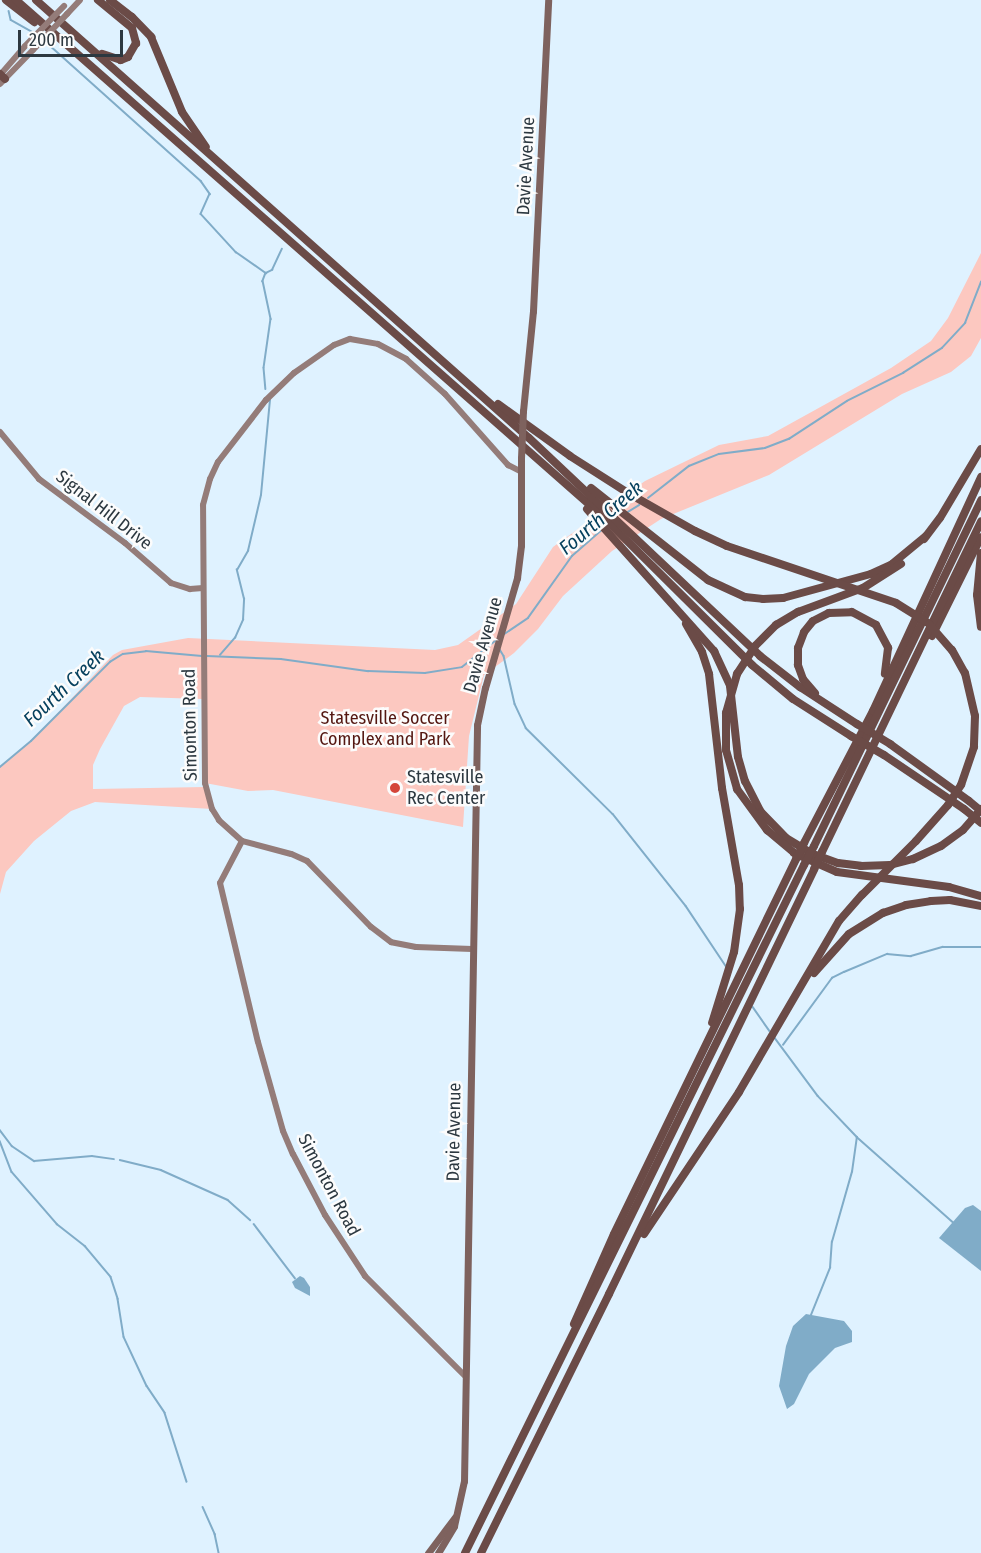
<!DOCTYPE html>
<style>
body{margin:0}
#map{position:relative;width:981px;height:1553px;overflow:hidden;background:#dff2ff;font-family:"Fira Sans Condensed",sans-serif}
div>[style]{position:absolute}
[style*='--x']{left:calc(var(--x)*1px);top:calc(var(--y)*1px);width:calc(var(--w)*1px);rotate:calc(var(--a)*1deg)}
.green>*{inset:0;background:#fcc8c0}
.water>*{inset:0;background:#80acc8}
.stream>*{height:1.5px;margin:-0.75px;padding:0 0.75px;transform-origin:0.75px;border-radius:0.75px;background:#80acc8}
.secondary>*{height:6px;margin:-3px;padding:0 3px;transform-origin:3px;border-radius:3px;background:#947c79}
.primary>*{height:7px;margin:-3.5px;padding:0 3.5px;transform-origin:3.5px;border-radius:3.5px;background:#7e625e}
.highway>*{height:8px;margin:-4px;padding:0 4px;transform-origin:4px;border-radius:4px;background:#6b4b47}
.secondary-bridge>*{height:6px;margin:-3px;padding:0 3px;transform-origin:3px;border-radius:3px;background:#947c79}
.primary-bridge>*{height:7px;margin:-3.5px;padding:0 3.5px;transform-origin:3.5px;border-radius:3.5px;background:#7e625e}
.highway-bridge>*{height:8px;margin:-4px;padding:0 4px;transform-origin:4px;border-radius:4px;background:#6b4b47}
.dots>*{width:16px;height:16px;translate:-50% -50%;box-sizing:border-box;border:3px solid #fcfcfc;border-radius:50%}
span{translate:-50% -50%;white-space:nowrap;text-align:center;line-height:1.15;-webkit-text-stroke:5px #fcfcfc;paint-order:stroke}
.street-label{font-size:18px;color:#2c3840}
.park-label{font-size:18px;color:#541711}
.poi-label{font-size:18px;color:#2c3840}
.left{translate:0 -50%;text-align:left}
.water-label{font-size:20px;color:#07415e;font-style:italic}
.scale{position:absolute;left:18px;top:30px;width:105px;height:27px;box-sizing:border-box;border:3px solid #2c3840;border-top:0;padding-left:8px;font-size:18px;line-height:21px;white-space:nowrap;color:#2c3840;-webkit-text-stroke:4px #fcfcfc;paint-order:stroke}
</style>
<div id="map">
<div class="green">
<i style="clip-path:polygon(981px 253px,981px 338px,971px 356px,951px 372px,902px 394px,769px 475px,661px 519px,612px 551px,563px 596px,538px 629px,514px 653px,484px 675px,469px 736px,463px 827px,273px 790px,248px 791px,205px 783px,202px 699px,140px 697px,124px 706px,100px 749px,93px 765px,93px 789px,205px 787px,212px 809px,95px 802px,71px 811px,34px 841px,6px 872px,0 894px,0 767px,31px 741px,113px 655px,122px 650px,188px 638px,435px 650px,458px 645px,516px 604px,553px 547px,645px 481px,719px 445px,768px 436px,891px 368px,931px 341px,948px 318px)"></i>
</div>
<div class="water">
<i style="clip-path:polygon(973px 1205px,981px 1211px,981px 1271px,939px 1238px,965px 1208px)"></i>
<i style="clip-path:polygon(300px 1276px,304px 1278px,310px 1287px,310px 1296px,295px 1288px,292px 1282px)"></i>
<i style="clip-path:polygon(806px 1314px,844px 1321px,852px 1331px,852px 1342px,835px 1348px,809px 1374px,794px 1404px,787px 1409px,779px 1386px,786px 1346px,793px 1326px)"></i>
</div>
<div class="stream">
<i style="--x:9;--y:11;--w:9;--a:77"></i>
<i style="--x:11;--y:20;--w:26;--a:29"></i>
<i style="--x:45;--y:41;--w:210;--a:41.9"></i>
<i style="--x:201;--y:181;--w:16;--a:55"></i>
<i style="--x:210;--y:194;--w:22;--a:114"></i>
<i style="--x:201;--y:214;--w:52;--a:47.4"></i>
<i style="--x:236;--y:252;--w:37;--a:35"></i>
<i style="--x:266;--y:273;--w:9;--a:111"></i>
<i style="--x:263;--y:281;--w:39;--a:78"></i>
<i style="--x:271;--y:319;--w:49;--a:98.1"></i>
<i style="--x:264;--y:368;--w:21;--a:85"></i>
<i style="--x:266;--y:273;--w:7;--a:-27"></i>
<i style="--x:272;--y:270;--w:23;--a:-65"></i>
<i style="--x:648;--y:498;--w:52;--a:-38"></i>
<i style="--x:689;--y:466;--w:32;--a:-22"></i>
<i style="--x:719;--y:454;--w:46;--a:-7.4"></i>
<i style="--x:765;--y:448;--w:26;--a:-21"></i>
<i style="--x:789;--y:439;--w:69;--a:-33.2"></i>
<i style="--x:847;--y:401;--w:63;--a:-26.6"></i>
<i style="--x:903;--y:373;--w:46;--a:-32.7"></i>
<i style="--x:942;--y:348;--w:34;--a:-47"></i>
<i style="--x:965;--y:323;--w:44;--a:-68.7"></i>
<i style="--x:628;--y:512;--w:13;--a:-32"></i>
<i style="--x:503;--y:635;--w:30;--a:-34"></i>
<i style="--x:528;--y:618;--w:76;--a:-54.6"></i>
<i style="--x:572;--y:556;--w:40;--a:-41"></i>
<i style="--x:499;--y:648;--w:9;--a:58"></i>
<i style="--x:504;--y:656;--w:49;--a:77.1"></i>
<i style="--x:515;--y:704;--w:26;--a:65"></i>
<i style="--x:526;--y:728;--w:122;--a:44.7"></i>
<i style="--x:613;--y:814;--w:117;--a:51.6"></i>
<i style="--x:686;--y:906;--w:72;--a:56.3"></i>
<i style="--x:220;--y:655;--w:23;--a:-49"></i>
<i style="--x:235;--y:638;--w:20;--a:-66"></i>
<i style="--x:243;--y:620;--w:21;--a:-87"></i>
<i style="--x:244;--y:599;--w:30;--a:-104"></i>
<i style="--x:237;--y:570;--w:22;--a:-60"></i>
<i style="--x:248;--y:551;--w:57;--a:-76.9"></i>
<i style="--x:261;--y:495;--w:95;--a:-84.6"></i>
<i style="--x:207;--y:656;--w:74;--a:2.3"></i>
<i style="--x:281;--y:659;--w:88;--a:7.9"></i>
<i style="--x:368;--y:671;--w:57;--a:2"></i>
<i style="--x:425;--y:673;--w:37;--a:-9"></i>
<i style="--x:462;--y:667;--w:42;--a:-38.2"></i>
<i style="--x:0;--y:767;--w:40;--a:-40"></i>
<i style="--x:31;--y:741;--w:112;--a:-45"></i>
<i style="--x:110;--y:662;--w:15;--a:-32"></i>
<i style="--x:123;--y:654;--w:23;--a:-7"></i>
<i style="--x:146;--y:651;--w:56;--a:5.1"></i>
<i style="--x:753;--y:1007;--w:29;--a:55"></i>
<i style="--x:775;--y:1038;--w:72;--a:53.4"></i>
<i style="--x:818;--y:1096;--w:57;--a:46.4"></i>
<i style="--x:857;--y:1137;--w:130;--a:41.6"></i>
<i style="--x:783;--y:1045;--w:83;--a:-53.8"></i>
<i style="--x:832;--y:978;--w:13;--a:-27"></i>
<i style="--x:844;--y:972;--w:47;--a:-22.7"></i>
<i style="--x:887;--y:954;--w:24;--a:5"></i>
<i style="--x:911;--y:956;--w:33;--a:-16"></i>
<i style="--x:943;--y:947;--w:38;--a:0"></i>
<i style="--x:0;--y:1130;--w:20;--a:53"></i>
<i style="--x:12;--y:1146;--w:27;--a:34"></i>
<i style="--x:34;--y:1161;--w:58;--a:-4.9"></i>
<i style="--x:92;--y:1156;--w:22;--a:8"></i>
<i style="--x:0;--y:1141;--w:33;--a:69"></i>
<i style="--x:12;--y:1172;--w:69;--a:49.1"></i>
<i style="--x:57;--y:1224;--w:36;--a:38"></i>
<i style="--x:85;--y:1246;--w:40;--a:50"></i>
<i style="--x:111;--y:1277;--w:23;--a:72"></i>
<i style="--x:118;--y:1299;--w:38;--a:81"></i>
<i style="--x:124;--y:1337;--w:54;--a:64.9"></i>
<i style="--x:147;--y:1386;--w:32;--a:56"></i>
<i style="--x:165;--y:1413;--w:72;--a:72.3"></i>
<i style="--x:120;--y:1160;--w:42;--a:13.7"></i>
<i style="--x:161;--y:1170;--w:73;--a:24.1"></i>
<i style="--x:228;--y:1200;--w:30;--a:42"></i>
<i style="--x:254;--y:1224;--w:68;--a:52.8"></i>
<i style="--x:811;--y:1315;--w:51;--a:-68"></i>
<i style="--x:830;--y:1268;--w:26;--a:-86"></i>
<i style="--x:832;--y:1242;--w:73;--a:-74.1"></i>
<i style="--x:852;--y:1172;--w:35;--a:-82"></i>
<i style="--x:203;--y:1507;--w:30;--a:66"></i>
<i style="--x:215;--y:1534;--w:19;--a:78"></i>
</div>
<div class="secondary">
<i style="--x:67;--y:14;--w:19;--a:-47"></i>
<i style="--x:0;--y:75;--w:38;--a:-49"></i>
<i style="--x:0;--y:84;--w:47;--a:-45.9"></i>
<i style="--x:0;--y:432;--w:61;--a:50.3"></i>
<i style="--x:39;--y:479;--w:107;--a:36.7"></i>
<i style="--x:125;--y:543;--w:61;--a:41"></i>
<i style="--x:171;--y:583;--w:20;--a:18"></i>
<i style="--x:190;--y:589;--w:13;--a:-4"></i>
<i style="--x:242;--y:841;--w:47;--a:117.6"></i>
<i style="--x:220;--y:883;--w:163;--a:76.6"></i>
<i style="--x:258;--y:1042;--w:92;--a:74.3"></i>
<i style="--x:283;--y:1131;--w:25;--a:67"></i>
<i style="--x:293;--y:1154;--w:69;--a:62.3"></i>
<i style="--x:325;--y:1215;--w:73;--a:56.7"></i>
<i style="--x:365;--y:1276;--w:141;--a:45"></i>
<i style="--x:472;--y:949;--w:56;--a:-178"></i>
<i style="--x:416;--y:947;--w:25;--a:-169"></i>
<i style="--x:391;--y:942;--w:25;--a:-143"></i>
<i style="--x:371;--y:927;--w:92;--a:-134.1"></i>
<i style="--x:307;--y:861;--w:17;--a:-156"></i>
<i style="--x:291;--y:854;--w:51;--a:-165.1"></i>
<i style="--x:242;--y:841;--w:31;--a:-138"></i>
<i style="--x:219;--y:820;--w:13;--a:-122"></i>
<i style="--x:212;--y:809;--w:27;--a:-105"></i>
<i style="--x:205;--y:783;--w:278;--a:-90.4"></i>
<i style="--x:203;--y:505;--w:27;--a:-75"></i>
<i style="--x:210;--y:479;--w:19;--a:-65"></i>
<i style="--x:218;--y:462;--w:78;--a:-52.3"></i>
<i style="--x:266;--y:400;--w:39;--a:-44"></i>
<i style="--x:294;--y:373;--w:49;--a:-35"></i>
<i style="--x:334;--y:345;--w:17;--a:-21"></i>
<i style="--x:350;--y:339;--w:28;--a:10"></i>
<i style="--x:378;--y:344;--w:32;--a:28"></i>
<i style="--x:406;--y:359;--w:52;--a:41.9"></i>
<i style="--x:445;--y:394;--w:95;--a:48.4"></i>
<i style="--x:508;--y:465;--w:13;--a:27"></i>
</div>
<div class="primary">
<i style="--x:523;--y:411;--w:100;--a:-84.3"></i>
<i style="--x:533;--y:311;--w:311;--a:-87.2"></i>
<i style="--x:428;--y:1553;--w:45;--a:-53.1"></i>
<i style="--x:438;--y:1553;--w:31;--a:-59"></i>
<i style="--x:454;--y:1526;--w:46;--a:-77.5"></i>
<i style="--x:464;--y:1481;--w:756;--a:-89.01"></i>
<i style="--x:477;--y:725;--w:38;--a:-78"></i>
<i style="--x:485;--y:688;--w:115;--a:-73.8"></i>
<i style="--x:517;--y:578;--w:33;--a:-83"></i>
<i style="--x:521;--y:545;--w:87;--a:-90"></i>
</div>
<div class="highway">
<i style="--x:6;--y:0;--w:36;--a:38"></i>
<i style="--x:16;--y:0;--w:777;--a:41.35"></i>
<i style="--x:599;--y:513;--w:216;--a:44.8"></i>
<i style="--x:752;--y:665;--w:53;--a:39.7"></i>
<i style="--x:793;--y:699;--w:69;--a:32.5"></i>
<i style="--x:36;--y:0;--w:659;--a:41.62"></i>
<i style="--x:529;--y:438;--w:318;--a:43.3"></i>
<i style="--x:760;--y:656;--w:51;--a:37.8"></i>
<i style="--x:800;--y:687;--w:68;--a:33"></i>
<i style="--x:98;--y:0;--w:44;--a:39.5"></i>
<i style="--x:132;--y:28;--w:16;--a:75"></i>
<i style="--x:136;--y:43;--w:16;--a:120"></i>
<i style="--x:128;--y:57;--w:8;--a:157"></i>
<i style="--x:121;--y:60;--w:20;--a:-162"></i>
<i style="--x:110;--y:0;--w:28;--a:38"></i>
<i style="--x:132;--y:17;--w:28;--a:46"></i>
<i style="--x:151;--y:37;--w:81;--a:67.5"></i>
<i style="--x:182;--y:112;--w:42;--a:55.6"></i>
<i style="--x:0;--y:74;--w:7;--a:45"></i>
<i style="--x:498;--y:404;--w:89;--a:35.8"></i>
<i style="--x:570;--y:456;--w:69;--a:32.5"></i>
<i style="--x:591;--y:488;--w:149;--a:38.2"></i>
<i style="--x:708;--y:580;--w:41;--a:24.7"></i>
<i style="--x:745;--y:597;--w:18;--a:6"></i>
<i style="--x:763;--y:599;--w:20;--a:-3"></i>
<i style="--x:783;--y:598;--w:91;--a:-15.3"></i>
<i style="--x:871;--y:574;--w:23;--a:-25"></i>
<i style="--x:892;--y:564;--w:44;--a:-39.5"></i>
<i style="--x:587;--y:509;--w:191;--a:48.2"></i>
<i style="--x:714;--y:651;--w:38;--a:65"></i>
<i style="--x:730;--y:686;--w:71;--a:83.6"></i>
<i style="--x:738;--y:757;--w:25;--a:74"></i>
<i style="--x:745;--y:781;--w:35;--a:63"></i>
<i style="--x:761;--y:812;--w:36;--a:46"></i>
<i style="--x:786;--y:838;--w:31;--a:31"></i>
<i style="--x:813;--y:854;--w:27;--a:20"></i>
<i style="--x:838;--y:863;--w:23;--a:7"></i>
<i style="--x:861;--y:866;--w:29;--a:-2"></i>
<i style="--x:890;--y:865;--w:24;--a:-15"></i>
<i style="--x:913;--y:859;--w:31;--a:-25"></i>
<i style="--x:941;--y:846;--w:27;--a:-36"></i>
<i style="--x:963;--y:830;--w:28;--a:-49"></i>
<i style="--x:924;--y:539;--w:26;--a:-53"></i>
<i style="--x:940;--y:518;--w:80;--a:-59.3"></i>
<i style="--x:981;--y:553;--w:42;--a:95.4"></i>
<i style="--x:977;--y:595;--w:32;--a:83"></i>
<i style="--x:686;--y:624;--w:32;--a:60"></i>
<i style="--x:702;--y:652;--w:23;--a:72"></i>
<i style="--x:709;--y:674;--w:115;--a:83.5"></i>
<i style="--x:722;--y:788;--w:98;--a:80.1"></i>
<i style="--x:739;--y:885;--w:24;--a:88"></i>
<i style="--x:740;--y:909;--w:43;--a:97.9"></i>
<i style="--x:734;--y:952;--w:74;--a:107.2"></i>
<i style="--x:932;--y:636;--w:110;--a:-63.7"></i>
<i style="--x:755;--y:646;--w:30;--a:-45"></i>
<i style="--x:776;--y:625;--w:26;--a:-31"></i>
<i style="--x:798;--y:612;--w:69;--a:-20.3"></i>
<i style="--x:863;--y:588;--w:45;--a:-32.3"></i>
<i style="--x:952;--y:650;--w:26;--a:61"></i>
<i style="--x:965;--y:673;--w:44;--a:76.9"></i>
<i style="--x:975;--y:716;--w:31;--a:92"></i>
<i style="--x:974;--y:747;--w:40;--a:108.9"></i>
<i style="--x:815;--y:693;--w:18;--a:-131"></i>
<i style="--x:803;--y:679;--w:15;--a:-110"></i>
<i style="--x:798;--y:665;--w:17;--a:-90"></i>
<i style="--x:798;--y:648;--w:17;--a:-69"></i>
<i style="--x:804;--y:632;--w:14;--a:-51"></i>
<i style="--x:813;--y:621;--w:18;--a:-27"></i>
<i style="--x:829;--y:613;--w:23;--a:-2"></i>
<i style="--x:852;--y:612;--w:27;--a:28"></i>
<i style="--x:876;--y:625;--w:26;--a:62"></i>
<i style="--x:888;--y:648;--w:26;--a:97"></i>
<i style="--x:726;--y:713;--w:37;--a:90"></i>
<i style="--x:726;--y:750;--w:41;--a:74.2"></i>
<i style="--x:737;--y:789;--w:51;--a:53.8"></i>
<i style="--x:767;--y:830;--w:35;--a:40"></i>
<i style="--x:794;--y:853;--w:47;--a:23.8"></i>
<i style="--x:837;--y:872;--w:113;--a:7.6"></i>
<i style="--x:949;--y:887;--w:33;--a:16"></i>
<i style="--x:890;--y:744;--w:97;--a:35.8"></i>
<i style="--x:884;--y:755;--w:97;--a:34"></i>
<i style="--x:916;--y:841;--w:48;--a:-48.4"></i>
<i style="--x:804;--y:843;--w:149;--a:-62.4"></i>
<i style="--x:873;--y:711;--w:258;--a:-65.2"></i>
<i style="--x:814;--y:846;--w:384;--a:-64.2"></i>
<i style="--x:822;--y:852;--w:367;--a:-64.3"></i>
<i style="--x:814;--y:973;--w:52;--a:-48.1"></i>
<i style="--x:849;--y:934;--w:40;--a:-32"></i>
<i style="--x:883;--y:913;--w:24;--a:-19"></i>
<i style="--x:906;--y:905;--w:25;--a:-9"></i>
<i style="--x:931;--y:901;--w:19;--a:-3"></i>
<i style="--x:950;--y:900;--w:32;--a:11"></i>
<i style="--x:644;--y:1234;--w:171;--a:-56.2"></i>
<i style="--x:739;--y:1092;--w:198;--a:-59.7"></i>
<i style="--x:839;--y:921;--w:35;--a:-49"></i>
<i style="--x:574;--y:1324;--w:98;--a:-66"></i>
<i style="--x:614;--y:1234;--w:417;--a:-64.1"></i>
<i style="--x:465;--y:1553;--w:767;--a:-63.77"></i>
<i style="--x:481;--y:1553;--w:289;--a:-63.7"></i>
<i style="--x:609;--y:1294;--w:472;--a:-64.2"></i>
</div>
<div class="secondary-bridge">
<i style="--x:25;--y:46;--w:56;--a:-45.7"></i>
<i style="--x:33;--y:50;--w:50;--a:-46.6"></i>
</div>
<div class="primary-bridge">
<i style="--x:521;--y:458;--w:47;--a:-87.6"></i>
</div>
<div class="highway-bridge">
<i style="--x:628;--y:493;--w:77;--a:29.6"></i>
<i style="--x:695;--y:531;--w:35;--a:25"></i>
<i style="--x:727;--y:546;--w:178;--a:18.6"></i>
<i style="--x:896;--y:603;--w:39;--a:32"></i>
<i style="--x:929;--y:624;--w:35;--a:49"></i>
<i style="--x:726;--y:713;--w:41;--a:-74.2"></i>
<i style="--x:737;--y:674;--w:33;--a:-57"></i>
<i style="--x:857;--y:724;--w:39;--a:31"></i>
<i style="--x:851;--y:736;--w:38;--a:30"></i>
<i style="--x:969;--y:801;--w:16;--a:40"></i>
<i style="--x:948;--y:805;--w:24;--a:-57"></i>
<i style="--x:964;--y:809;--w:22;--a:39"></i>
<i style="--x:796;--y:859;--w:18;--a:-63"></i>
<i style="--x:804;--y:865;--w:21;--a:-62"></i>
<i style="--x:814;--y:869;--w:19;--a:-65"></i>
<i style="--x:862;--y:895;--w:76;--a:-45"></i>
</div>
<div class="dots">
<i style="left:395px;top:788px;background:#d4463a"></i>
</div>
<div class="street-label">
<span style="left:526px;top:166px;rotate:-87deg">Davie Avenue</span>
<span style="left:104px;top:510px;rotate:38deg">Signal Hill Drive</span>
<span style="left:483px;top:645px;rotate:-74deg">Davie Avenue</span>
<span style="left:190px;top:725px;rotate:-91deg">Simonton Road</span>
<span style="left:454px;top:1132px;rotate:-89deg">Davie Avenue</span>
<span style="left:329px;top:1185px;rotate:62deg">Simonton Road</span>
</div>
<div class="park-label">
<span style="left:385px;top:729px">Statesville Soccer<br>Complex and Park</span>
</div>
<div class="poi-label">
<span class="left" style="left:407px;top:788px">Statesville<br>Rec Center</span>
</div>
<div class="water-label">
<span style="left:601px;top:518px;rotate:-40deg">Fourth Creek</span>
<span style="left:64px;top:688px;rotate:-43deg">Fourth Creek</span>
</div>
<div class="scale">200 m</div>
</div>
